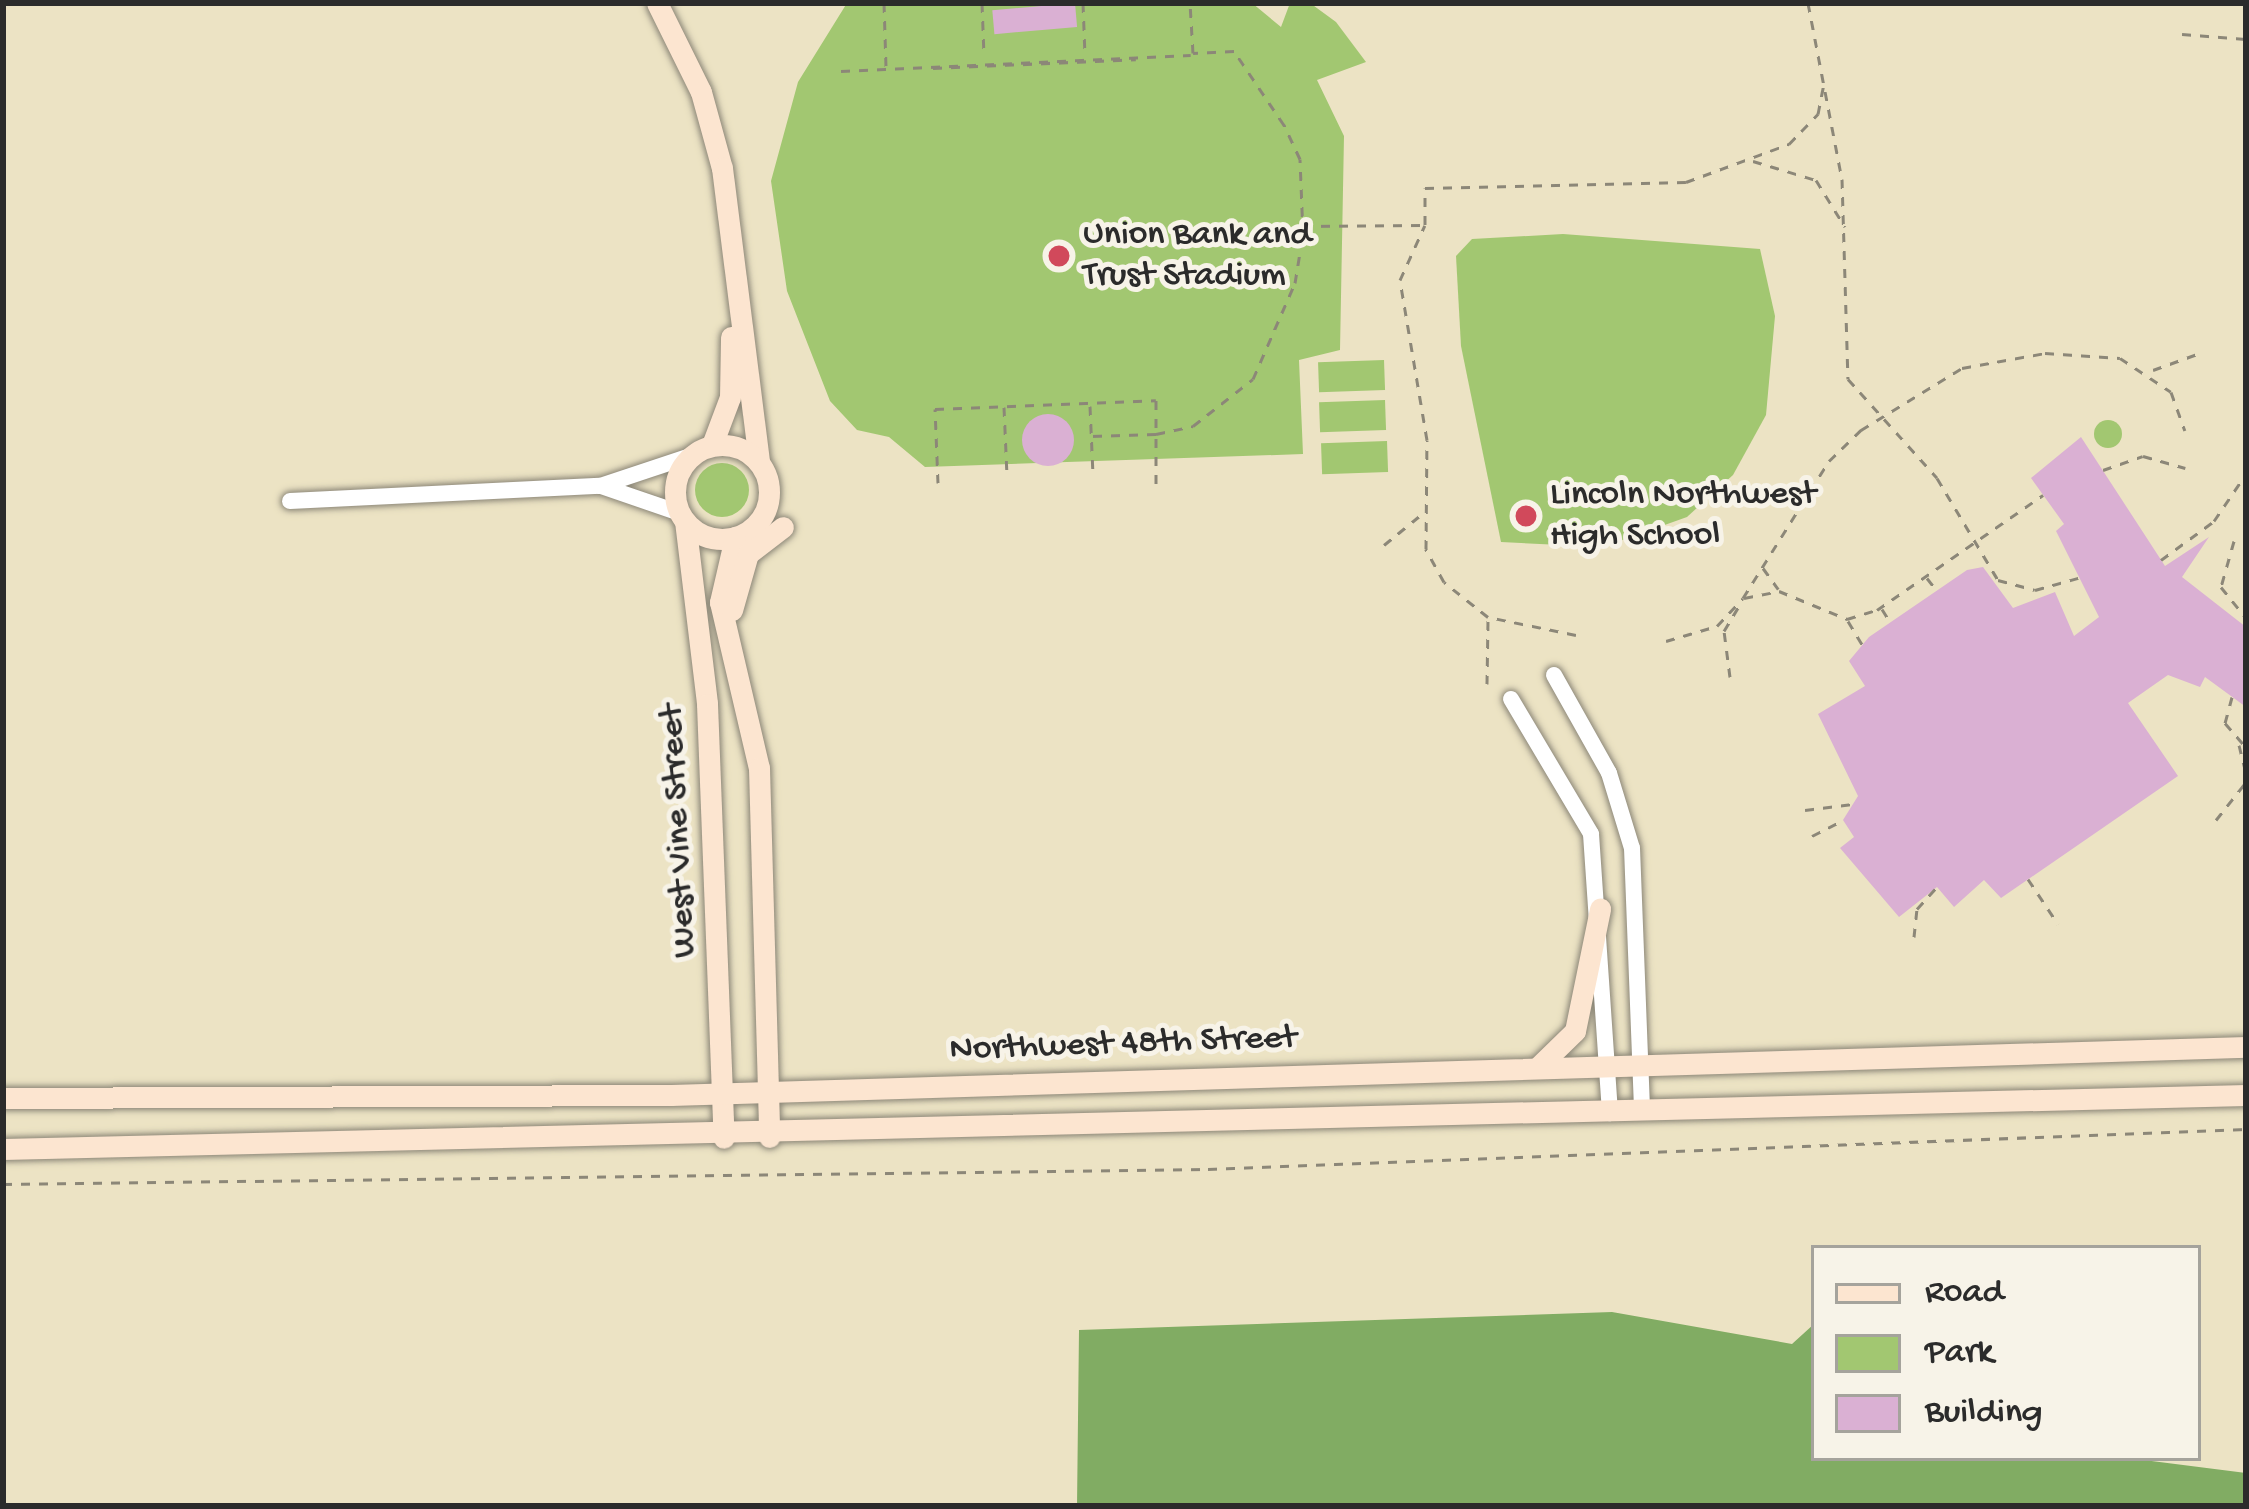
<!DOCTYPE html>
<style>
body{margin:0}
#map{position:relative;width:2249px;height:1509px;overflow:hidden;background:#ece3c4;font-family:"Gochi Hand",sans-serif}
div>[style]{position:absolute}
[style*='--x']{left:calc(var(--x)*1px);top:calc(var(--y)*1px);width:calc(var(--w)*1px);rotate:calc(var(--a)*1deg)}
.green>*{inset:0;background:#a2c771;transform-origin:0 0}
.round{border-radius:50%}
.forest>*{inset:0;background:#81ac63}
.building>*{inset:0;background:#dab0d3;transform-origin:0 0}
.path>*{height:3px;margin-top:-1.5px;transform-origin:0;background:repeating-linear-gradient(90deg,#8c8778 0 9px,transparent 0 18px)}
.roads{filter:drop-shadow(0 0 3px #8c8778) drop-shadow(0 0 3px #8c8778)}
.street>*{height:16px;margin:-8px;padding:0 8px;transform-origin:8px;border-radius:8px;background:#fff}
.secondary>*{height:21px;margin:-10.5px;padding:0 10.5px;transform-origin:10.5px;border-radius:10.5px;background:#fce5d0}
.secondary>.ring{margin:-10.5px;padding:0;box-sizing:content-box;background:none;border:21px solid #fce5d0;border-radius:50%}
.dots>*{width:33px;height:33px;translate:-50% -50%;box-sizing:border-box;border:6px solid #f7f3e8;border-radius:50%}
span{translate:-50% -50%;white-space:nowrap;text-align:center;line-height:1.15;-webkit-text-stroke:10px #f7f3e8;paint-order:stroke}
.poi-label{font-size:36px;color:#2b2b2b}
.left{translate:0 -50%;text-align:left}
.street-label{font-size:36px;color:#2b2b2b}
.frame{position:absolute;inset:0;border:6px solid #2b2b2b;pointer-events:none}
.legend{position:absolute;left:1811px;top:1245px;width:390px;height:216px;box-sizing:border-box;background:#f7f3e8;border:3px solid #a5a39c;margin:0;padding:15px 21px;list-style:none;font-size:36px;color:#2b2b2b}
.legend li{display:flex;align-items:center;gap:24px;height:60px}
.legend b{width:60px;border:3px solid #a5a39c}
</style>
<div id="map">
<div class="green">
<i style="clip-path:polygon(847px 3px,1252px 3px,1281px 27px,1290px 3px,1310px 3px,1336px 22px,1366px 62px,1317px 80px,1344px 136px,1340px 350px,1299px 360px,1303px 454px,925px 467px,889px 437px,857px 430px,830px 401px,787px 291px,771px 181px,798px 82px)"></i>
<i style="clip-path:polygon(1563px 234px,1760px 249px,1775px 316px,1766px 415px,1733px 475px,1687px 517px,1603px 547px,1501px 542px,1461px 346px,1456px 256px,1472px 239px)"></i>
<i style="left:1384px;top:360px;width:30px;height:66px;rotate:88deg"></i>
<i style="left:1385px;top:400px;width:30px;height:66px;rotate:88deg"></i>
<i class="round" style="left:2094px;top:420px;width:28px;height:28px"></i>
<i style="left:1387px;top:441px;width:31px;height:66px;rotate:88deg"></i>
<i class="round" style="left:695px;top:463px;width:54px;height:54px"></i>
</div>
<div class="forest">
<i style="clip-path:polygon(1612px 1312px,1792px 1344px,1814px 1324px,1814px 1458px,2128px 1458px,2246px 1473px,2246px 1506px,1077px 1506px,1079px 1330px)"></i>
</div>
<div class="building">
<i style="left:1075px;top:3px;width:24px;height:83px;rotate:85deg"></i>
<i class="round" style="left:1022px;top:414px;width:52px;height:52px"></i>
<i style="clip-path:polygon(2081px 437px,2165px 566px,2209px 537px,2182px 577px,2246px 627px,2246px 707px,2205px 677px,2200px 687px,2168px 675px,2128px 703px,2178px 776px,2001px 898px,1984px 880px,1954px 907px,1937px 887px,1899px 917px,1840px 848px,1854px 837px,1843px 820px,1858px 796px,1818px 714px,1865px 686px,1849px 661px,1869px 637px,1967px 570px,1983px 567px,2013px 608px,2055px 592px,2074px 636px,2099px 617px,2056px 531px,2064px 524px,2031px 478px)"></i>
</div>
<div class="path">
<i style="--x:884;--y:3;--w:64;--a:88.2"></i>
<i style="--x:982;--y:3;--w:52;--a:87.8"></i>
<i style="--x:1083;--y:3;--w:52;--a:87.8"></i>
<i style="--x:1808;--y:3;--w:179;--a:79.1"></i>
<i style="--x:1842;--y:179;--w:200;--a:88.3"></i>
<i style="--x:1848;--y:379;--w:133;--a:48"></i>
<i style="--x:1937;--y:478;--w:119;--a:59.1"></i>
<i style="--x:1998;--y:580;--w:38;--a:15"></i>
<i style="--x:2035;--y:590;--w:45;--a:-15.6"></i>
<i style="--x:2182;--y:34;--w:64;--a:4.5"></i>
<i style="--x:933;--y:68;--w:203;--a:-2.5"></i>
<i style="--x:841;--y:71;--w:350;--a:-2.6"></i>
<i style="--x:1753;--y:161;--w:66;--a:16.8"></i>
<i style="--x:1816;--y:180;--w:55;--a:58.3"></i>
<i style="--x:1303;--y:226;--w:120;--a:-0.5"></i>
<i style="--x:2153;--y:370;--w:50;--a:-19.9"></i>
<i style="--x:1090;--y:406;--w:70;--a:87.5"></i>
<i style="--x:1004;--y:407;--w:70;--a:87.5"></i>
<i style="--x:2103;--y:470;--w:42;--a:-19.3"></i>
<i style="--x:2143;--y:456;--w:44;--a:15.9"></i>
<i style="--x:938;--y:483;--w:74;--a:-92.3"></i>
<i style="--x:935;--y:409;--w:221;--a:-2.3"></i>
<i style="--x:1156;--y:400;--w:34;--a:90"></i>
<i style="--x:1156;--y:434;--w:65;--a:178.2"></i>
<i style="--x:1156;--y:484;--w:50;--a:-90"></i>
<i style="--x:1156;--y:434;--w:38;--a:-12"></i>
<i style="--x:1193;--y:426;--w:76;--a:-38.1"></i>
<i style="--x:1253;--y:379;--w:105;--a:-66.4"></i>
<i style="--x:1295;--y:283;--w:50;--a:-80.7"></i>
<i style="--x:1303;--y:234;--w:75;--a:-92.3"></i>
<i style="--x:1300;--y:159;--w:38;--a:-115"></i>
<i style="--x:1284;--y:125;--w:89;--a:-124"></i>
<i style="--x:1234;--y:51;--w:41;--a:177.2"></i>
<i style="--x:1193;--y:53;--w:50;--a:-93.4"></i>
<i style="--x:2234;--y:541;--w:48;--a:105.8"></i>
<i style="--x:2221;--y:587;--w:40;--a:51"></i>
<i style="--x:1384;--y:545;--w:49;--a:-39.2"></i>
<i style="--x:2161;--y:560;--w:66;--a:-36.3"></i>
<i style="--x:2214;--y:521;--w:57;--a:-55.8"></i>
<i style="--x:1763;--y:568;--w:26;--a:54"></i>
<i style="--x:1927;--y:578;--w:16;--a:52"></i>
<i style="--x:1744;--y:598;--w:36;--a:-11"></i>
<i style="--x:1779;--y:591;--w:74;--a:22.4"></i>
<i style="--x:1847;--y:619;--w:31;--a:-17"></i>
<i style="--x:1877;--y:610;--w:202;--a:-34.7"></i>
<i style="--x:1882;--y:609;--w:15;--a:58"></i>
<i style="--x:1848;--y:621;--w:33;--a:59"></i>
<i style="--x:1576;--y:635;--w:90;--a:-168.4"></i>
<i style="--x:1488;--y:617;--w:56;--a:-141.5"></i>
<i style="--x:1444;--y:582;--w:38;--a:-119"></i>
<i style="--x:1426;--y:549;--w:109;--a:-89.5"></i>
<i style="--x:1427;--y:440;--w:162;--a:-99.6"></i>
<i style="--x:1400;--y:280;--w:60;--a:-65.6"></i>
<i style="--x:1425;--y:225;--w:37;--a:-90"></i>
<i style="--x:1425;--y:188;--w:261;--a:-1.3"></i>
<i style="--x:1686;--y:182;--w:110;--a:-20.3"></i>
<i style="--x:1789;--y:144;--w:42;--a:-46"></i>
<i style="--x:1818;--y:114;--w:33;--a:-79"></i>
<i style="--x:1666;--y:641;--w:53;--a:-16.4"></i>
<i style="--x:1717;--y:626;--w:38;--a:-47"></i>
<i style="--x:1743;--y:598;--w:162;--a:-57.9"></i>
<i style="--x:1829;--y:461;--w:45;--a:-44.1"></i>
<i style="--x:1861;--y:430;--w:119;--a:-31.5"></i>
<i style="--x:1962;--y:368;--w:84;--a:-10.2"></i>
<i style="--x:2045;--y:353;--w:75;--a:3.8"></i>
<i style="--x:2120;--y:358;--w:61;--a:33.7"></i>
<i style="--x:2171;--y:392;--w:41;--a:70.3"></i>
<i style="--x:1730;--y:677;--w:46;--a:-97.4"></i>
<i style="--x:1724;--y:631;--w:29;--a:-59"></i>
<i style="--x:1487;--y:684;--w:65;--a:-89.1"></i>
<i style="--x:2232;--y:697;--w:27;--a:105"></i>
<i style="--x:2225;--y:723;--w:32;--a:49"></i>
<i style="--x:2239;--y:745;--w:29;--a:76"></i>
<i style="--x:1805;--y:810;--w:48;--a:-7.1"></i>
<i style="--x:2216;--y:820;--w:48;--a:-51.7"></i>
<i style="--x:1812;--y:836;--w:35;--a:-27"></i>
<i style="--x:2028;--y:879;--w:54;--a:56.3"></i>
<i style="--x:1914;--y:937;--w:28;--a:-84"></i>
<i style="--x:1917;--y:909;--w:30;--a:-48"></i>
<i style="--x:3;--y:1184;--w:1205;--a:-0.71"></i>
<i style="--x:1208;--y:1169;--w:1039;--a:-2.21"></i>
</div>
<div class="roads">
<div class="street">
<i style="--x:601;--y:486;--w:83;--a:18.9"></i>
<i style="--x:290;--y:501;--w:310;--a:-2.8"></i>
<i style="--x:600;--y:486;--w:95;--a:-18.4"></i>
<i style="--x:1554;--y:675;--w:112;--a:60.7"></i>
<i style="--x:1609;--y:773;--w:78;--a:73"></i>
<i style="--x:1632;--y:848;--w:264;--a:87.8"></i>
<i style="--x:1511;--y:699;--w:157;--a:59.3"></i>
<i style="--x:1591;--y:834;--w:280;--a:86.1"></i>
</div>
<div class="secondary">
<i style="--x:657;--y:3;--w:99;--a:63.7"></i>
<i style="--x:701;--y:92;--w:79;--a:74.6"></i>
<i style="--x:722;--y:168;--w:296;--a:82.8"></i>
<i class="ring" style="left:675px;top:445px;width:73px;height:73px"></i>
<i style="--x:712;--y:445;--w:51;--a:-69.4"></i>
<i style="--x:730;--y:397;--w:60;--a:-89"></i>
<i style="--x:685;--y:521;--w:184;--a:83.1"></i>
<i style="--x:707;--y:704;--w:434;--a:87.8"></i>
<i style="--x:735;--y:537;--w:67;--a:103"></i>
<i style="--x:720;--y:602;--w:171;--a:76.8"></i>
<i style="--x:759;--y:768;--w:369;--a:88.4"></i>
<i style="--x:732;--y:610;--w:58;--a:-74.1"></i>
<i style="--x:748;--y:554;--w:44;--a:-37.6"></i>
<i style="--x:1537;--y:1068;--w:53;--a:-44.2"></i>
<i style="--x:1575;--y:1031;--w:125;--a:-78.4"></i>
<i style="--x:3;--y:1098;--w:668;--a:-0.26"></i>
<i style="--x:671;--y:1095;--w:1576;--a:-1.75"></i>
<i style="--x:3;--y:1149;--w:2244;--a:-1.38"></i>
</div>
</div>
<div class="dots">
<i style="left:1059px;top:256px;background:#d1495b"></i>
<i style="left:1526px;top:516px;background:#d1495b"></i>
</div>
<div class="poi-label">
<span class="left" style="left:1083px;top:256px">Union Bank and<br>Trust Stadium</span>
<span class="left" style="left:1550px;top:516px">Lincoln Northwest<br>High School</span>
</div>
<div class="street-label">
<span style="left:680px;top:831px;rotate:-93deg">West Vine Street</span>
<span style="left:1123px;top:1045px;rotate:-2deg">Northwest 48th Street</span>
</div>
<div class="frame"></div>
<ul class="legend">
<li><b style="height:15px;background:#fce5d0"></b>Road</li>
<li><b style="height:33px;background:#a2c771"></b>Park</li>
<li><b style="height:33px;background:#dab0d3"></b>Building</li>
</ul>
</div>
